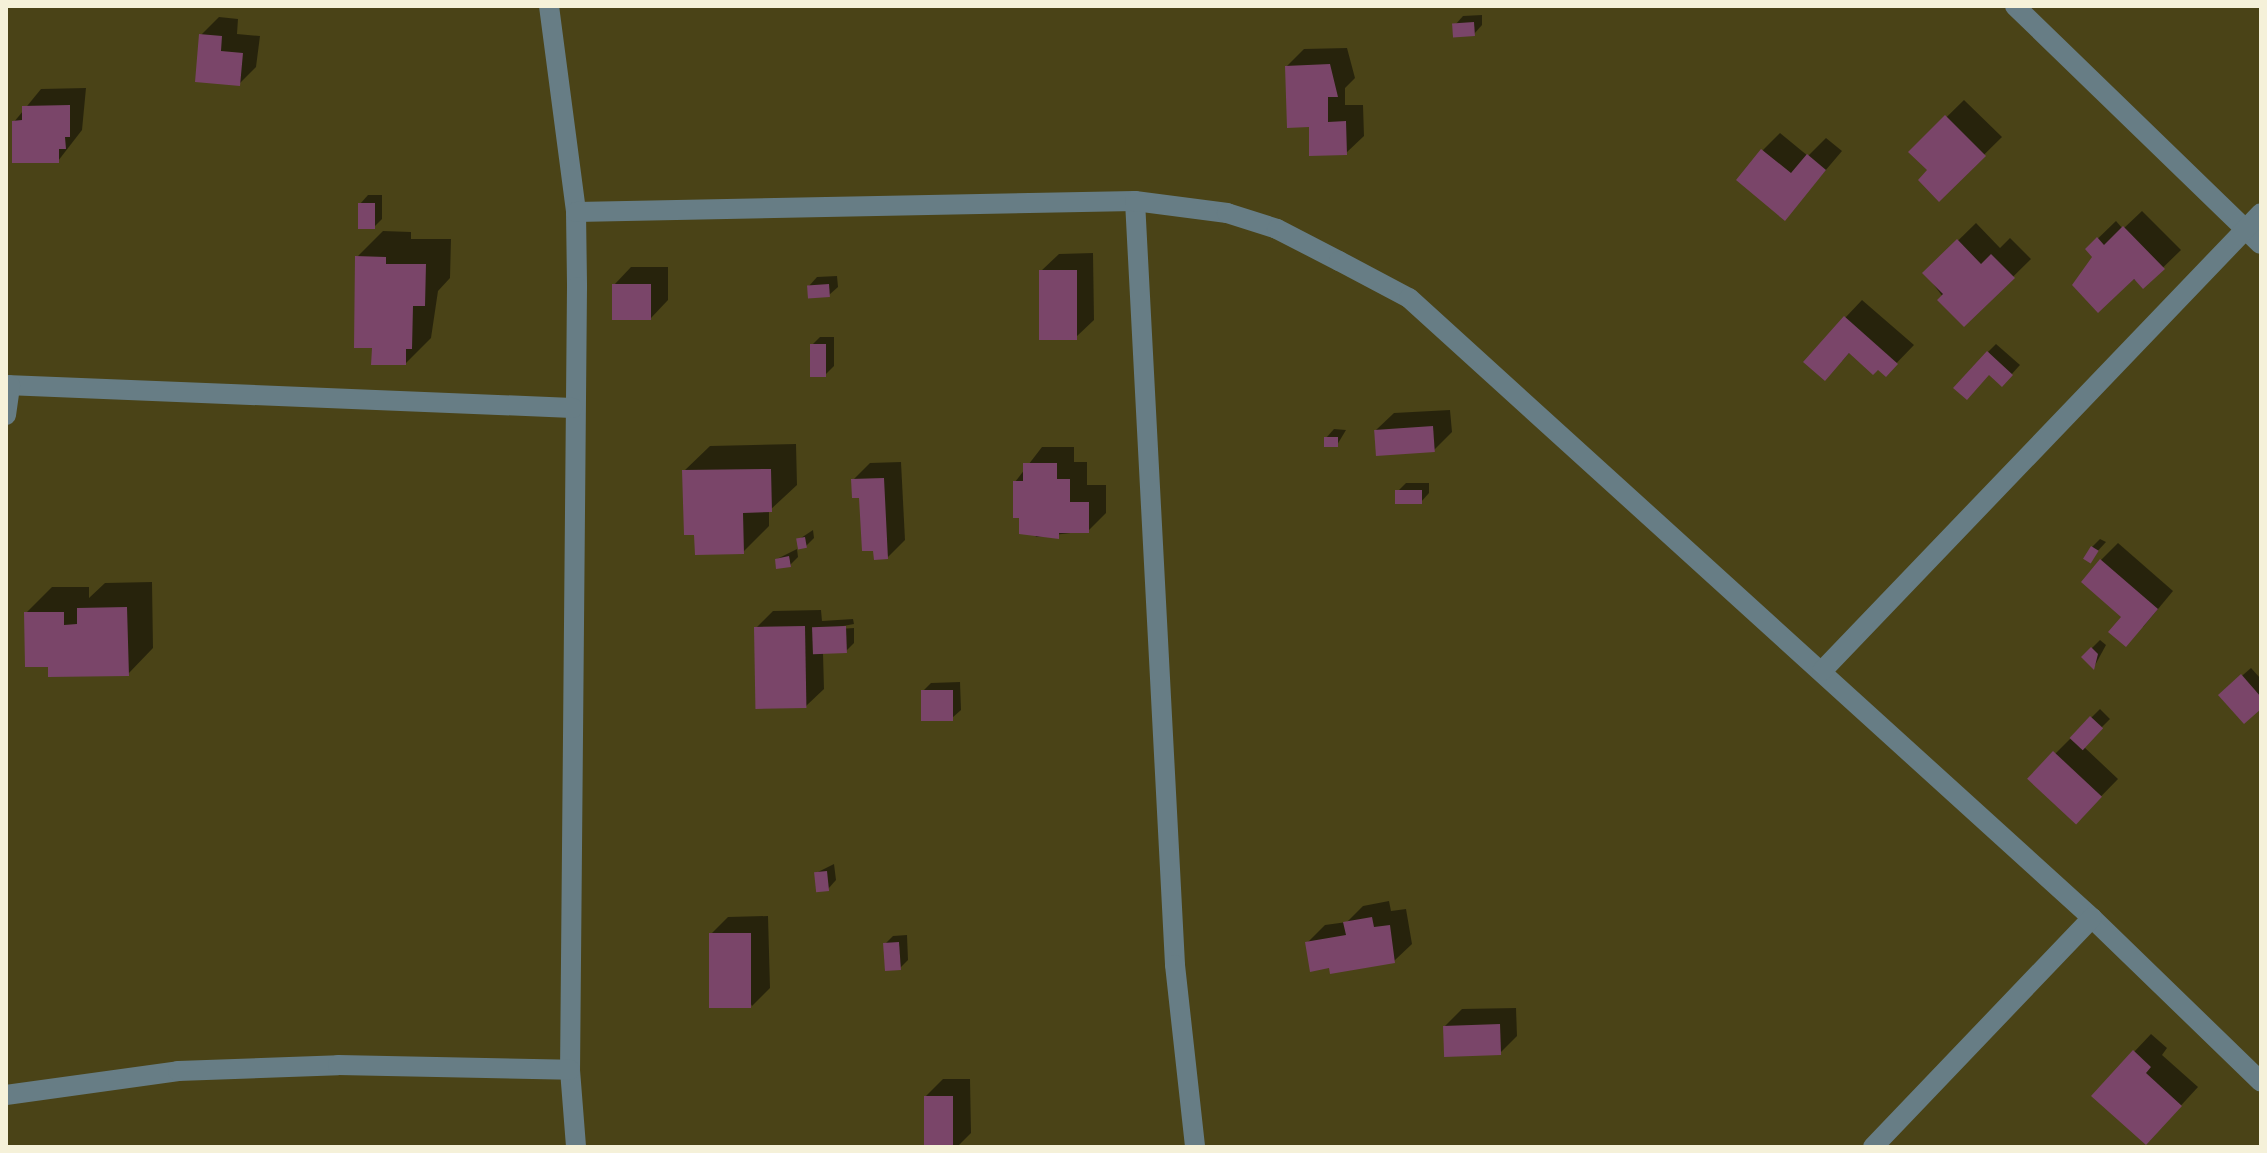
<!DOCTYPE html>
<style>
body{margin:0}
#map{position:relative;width:2267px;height:1153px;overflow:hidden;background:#4a4317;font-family:"Work Sans",sans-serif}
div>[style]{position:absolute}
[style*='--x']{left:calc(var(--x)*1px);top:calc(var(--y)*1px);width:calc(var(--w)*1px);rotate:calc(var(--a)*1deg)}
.shadow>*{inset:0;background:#0007}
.building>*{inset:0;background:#7a4569;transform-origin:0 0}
.street>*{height:20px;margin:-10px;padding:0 10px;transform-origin:10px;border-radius:10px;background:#677d85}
span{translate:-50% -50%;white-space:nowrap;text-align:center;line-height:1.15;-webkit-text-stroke:8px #3f380a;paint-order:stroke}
.frame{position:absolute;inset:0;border:8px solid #f5f1d9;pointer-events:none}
</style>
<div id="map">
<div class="shadow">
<i style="clip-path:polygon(1482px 15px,1482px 25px,1474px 34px,1455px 25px,1463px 16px)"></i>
<i style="clip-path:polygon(219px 17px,238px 19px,237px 34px,260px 36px,256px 67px,239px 84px,201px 35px)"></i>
<i style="clip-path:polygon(1347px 48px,1355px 78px,1345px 88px,1345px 105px,1363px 105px,1364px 136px,1346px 153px,1311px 125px,1287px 66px,1304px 49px)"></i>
<i style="clip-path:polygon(86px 88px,82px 130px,58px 161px,14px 122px,41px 89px)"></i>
<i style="clip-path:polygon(1964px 100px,2002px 137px,1939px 199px,1930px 170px,1911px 152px)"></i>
<i style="clip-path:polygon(1780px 133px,1808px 156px,1826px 138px,1842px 151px,1785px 218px,1763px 150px)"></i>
<i style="clip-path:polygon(368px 195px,382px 195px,382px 219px,374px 227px,360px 204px)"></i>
<i style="clip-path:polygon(2142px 211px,2181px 250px,2144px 286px,2087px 249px,2116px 221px,2123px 229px)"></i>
<i style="clip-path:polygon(1976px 223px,2000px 248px,2010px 238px,2031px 259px,1964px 325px,1925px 273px)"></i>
<i style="clip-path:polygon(383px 231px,411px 232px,411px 239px,451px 239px,450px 278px,438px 291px,431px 338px,406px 363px,374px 346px,357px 257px)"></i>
<i style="clip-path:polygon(1093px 253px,1094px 320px,1076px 337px,1041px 271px,1059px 254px)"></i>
<i style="clip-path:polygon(631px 267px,668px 267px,668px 300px,651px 318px,614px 285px)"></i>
<i style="clip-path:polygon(837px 276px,838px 287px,829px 295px,809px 286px,817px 277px)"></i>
<i style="clip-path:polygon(1862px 300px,1914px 345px,1886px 374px,1850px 352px,1842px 361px,1845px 318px)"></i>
<i style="clip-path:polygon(820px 337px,834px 337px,834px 366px,825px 375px,812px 345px)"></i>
<i style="clip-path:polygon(1996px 344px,2020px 365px,2010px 376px,1988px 352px)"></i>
<i style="clip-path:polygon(1450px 410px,1452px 432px,1434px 450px,1376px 430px,1394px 413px)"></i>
<i style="clip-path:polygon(1334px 429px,1346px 430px,1337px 445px,1326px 438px)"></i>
<i style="clip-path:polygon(796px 444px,797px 485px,769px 511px,769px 526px,743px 552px,684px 471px,710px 446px)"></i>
<i style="clip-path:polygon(1042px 447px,1074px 447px,1074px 462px,1087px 462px,1087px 485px,1106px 485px,1106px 513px,1088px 531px,1036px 537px,1015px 482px)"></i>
<i style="clip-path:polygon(901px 462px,905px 540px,888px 557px,853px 480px,870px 463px)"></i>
<i style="clip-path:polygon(1406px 483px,1429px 483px,1429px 493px,1421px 502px,1398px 491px)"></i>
<i style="clip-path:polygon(813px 530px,814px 538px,806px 546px,798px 540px)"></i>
<i style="clip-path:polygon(2100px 539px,2106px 542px,2094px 555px,2092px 547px)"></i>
<i style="clip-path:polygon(2118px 543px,2173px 591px,2143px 627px,2124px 617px,2101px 560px)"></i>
<i style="clip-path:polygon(797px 549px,798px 557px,790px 565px,777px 559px)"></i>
<i style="clip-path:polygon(152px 582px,153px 648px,128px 674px,50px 665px,26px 613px,52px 587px,89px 587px,89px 598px,105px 583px)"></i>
<i style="clip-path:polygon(821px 610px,822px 621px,853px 619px,854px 624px,822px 630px,854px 628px,854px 643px,846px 651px,823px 653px,824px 689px,806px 706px,756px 628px,773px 611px)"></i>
<i style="clip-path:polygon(2100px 640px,2106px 645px,2094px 667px,2083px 657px)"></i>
<i style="clip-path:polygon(2251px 668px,2261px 679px,2261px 706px,2229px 687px)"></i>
<i style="clip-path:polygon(960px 682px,961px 710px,952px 718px,923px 691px,931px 683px)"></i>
<i style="clip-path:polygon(2100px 709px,2110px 719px,2083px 746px,2118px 779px,2076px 822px,2030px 779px)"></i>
<i style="clip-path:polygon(834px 864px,836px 880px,828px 889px,816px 873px)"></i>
<i style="clip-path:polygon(1389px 901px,1391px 911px,1406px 909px,1412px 944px,1394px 961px,1331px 966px,1307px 943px,1325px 925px,1347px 922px,1363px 906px)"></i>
<i style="clip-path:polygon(768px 916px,770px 988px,752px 1006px,711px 934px,728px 917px)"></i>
<i style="clip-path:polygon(907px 935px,908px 960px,900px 968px,885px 944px,893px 936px)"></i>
<i style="clip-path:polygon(1516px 1008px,1517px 1036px,1500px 1053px,1445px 1026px,1462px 1009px)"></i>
<i style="clip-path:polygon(2151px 1034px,2167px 1048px,2162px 1055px,2198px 1087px,2163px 1125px,2134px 1052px)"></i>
<i style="clip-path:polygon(943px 1079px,970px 1079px,971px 1133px,957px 1147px,927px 1147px,926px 1096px)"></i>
</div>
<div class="building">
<i style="left:1474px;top:22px;width:14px;height:22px;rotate:86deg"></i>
<i style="clip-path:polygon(199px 34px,222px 36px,221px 51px,243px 53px,240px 86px,195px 82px)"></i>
<i style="clip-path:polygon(1330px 64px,1338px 97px,1328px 97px,1328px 122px,1346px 121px,1347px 155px,1309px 156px,1309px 127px,1287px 128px,1285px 66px)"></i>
<i style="clip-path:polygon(70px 105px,70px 137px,65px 137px,66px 149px,59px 149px,59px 163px,12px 163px,12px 121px,22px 120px,22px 106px)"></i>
<i style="clip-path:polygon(1945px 115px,1986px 156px,1939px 202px,1918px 180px,1927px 170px,1908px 152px)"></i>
<i style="clip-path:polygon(1761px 149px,1791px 173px,1807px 154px,1826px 170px,1785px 221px,1736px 180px)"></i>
<i style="left:358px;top:203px;width:17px;height:26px"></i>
<i style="clip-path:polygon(2123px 226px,2165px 269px,2143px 289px,2134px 279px,2098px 313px,2072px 285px,2092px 257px,2085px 249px,2097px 237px,2104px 245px)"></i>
<i style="clip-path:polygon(1957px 239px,1981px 264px,1991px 254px,2015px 278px,1964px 327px,1937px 300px,1943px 294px,1922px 273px)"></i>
<i style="clip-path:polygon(355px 256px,386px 257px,386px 264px,426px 264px,425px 306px,413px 306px,412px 349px,406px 349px,406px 365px,371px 365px,372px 348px,354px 348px)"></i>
<i style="left:1039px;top:270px;width:38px;height:70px"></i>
<i style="left:612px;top:284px;width:39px;height:36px"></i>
<i style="left:829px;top:284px;width:13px;height:22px;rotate:86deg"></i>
<i style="clip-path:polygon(1844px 316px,1898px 364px,1886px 377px,1878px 370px,1873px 375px,1849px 353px,1825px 381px,1803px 362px)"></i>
<i style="left:810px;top:344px;width:16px;height:33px"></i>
<i style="clip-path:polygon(1987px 351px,2013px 375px,2002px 387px,1989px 375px,1967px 400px,1953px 388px)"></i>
<i style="left:1433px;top:426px;width:26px;height:59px;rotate:86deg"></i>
<i style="left:1324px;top:437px;width:14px;height:10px"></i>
<i style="clip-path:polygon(1023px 463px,1057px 463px,1057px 479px,1070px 479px,1070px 502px,1089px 502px,1089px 533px,1059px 533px,1059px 539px,1019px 534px,1019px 518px,1013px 518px,1013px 481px,1023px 481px)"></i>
<i style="clip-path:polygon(771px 469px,772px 512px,743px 513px,744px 554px,695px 555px,694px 535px,684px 535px,682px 470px)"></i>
<i style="clip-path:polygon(884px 478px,888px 559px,874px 560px,873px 551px,862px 551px,859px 498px,852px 498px,851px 479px)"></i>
<i style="left:1422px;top:490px;width:14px;height:27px;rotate:90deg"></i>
<i style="left:805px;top:537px;width:11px;height:9px;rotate:80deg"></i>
<i style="left:2091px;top:546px;width:9px;height:15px;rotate:32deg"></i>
<i style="clip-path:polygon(789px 556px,791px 567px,776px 569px,775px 559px)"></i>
<i style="clip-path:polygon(2100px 559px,2158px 609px,2126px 647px,2108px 632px,2121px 617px,2081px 582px)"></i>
<i style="clip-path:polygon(127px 607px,129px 676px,48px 677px,48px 667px,25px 667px,24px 612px,64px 612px,64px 625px,77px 624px,77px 608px)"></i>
<i style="left:805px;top:626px;width:82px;height:51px;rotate:89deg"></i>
<i style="left:846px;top:626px;width:27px;height:34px;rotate:88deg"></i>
<i style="clip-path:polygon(2091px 647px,2098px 654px,2094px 670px,2081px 657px)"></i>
<i style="clip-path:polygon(2241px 674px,2261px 697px,2261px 709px,2244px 724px,2218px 695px)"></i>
<i style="left:921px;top:690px;width:32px;height:31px"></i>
<i style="left:2090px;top:716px;width:18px;height:30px;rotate:43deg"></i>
<i style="left:2053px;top:751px;width:67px;height:38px;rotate:43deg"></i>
<i style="left:827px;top:871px;width:20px;height:13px;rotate:84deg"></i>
<i style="clip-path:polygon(1372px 917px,1374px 927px,1390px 925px,1395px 963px,1330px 974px,1329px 968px,1310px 972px,1305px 942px,1346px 935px,1343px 922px)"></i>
<i style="left:709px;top:933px;width:42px;height:75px"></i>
<i style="left:899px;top:942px;width:28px;height:16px;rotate:86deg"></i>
<i style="left:1500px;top:1024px;width:31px;height:57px;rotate:88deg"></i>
<i style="clip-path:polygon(2133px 1050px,2151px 1067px,2146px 1073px,2182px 1106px,2146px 1145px,2091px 1096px)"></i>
<i style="left:924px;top:1096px;width:29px;height:51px"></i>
</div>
<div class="street">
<i style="--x:549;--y:6;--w:208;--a:82.5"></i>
<i style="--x:576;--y:212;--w:75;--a:89.2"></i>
<i style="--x:577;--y:287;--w:783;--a:90.51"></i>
<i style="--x:570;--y:1070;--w:77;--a:85.5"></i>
<i style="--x:2015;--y:6;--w:342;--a:44.1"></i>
<i style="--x:1135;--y:201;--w:765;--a:87"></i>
<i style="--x:1175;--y:965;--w:183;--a:83.7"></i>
<i style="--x:576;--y:212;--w:559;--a:-1.13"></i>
<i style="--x:1135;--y:201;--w:93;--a:7.4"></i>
<i style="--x:1227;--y:213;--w:52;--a:17.7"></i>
<i style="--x:1277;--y:229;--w:70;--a:27.3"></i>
<i style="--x:1339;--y:261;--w:79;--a:27.9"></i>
<i style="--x:1409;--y:298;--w:922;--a:42.23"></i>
<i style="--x:2092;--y:918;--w:235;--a:44.1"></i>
<i style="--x:6;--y:385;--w:567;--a:2.32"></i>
<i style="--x:6;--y:415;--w:30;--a:-82"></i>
<i style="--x:1822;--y:671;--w:634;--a:-46.21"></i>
<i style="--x:6;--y:1095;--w:174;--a:-7.9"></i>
<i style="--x:178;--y:1071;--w:160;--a:-2.1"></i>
<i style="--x:338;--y:1065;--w:232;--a:1.2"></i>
<i style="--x:1873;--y:1147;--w:317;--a:-46.3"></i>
</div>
<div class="frame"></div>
</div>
